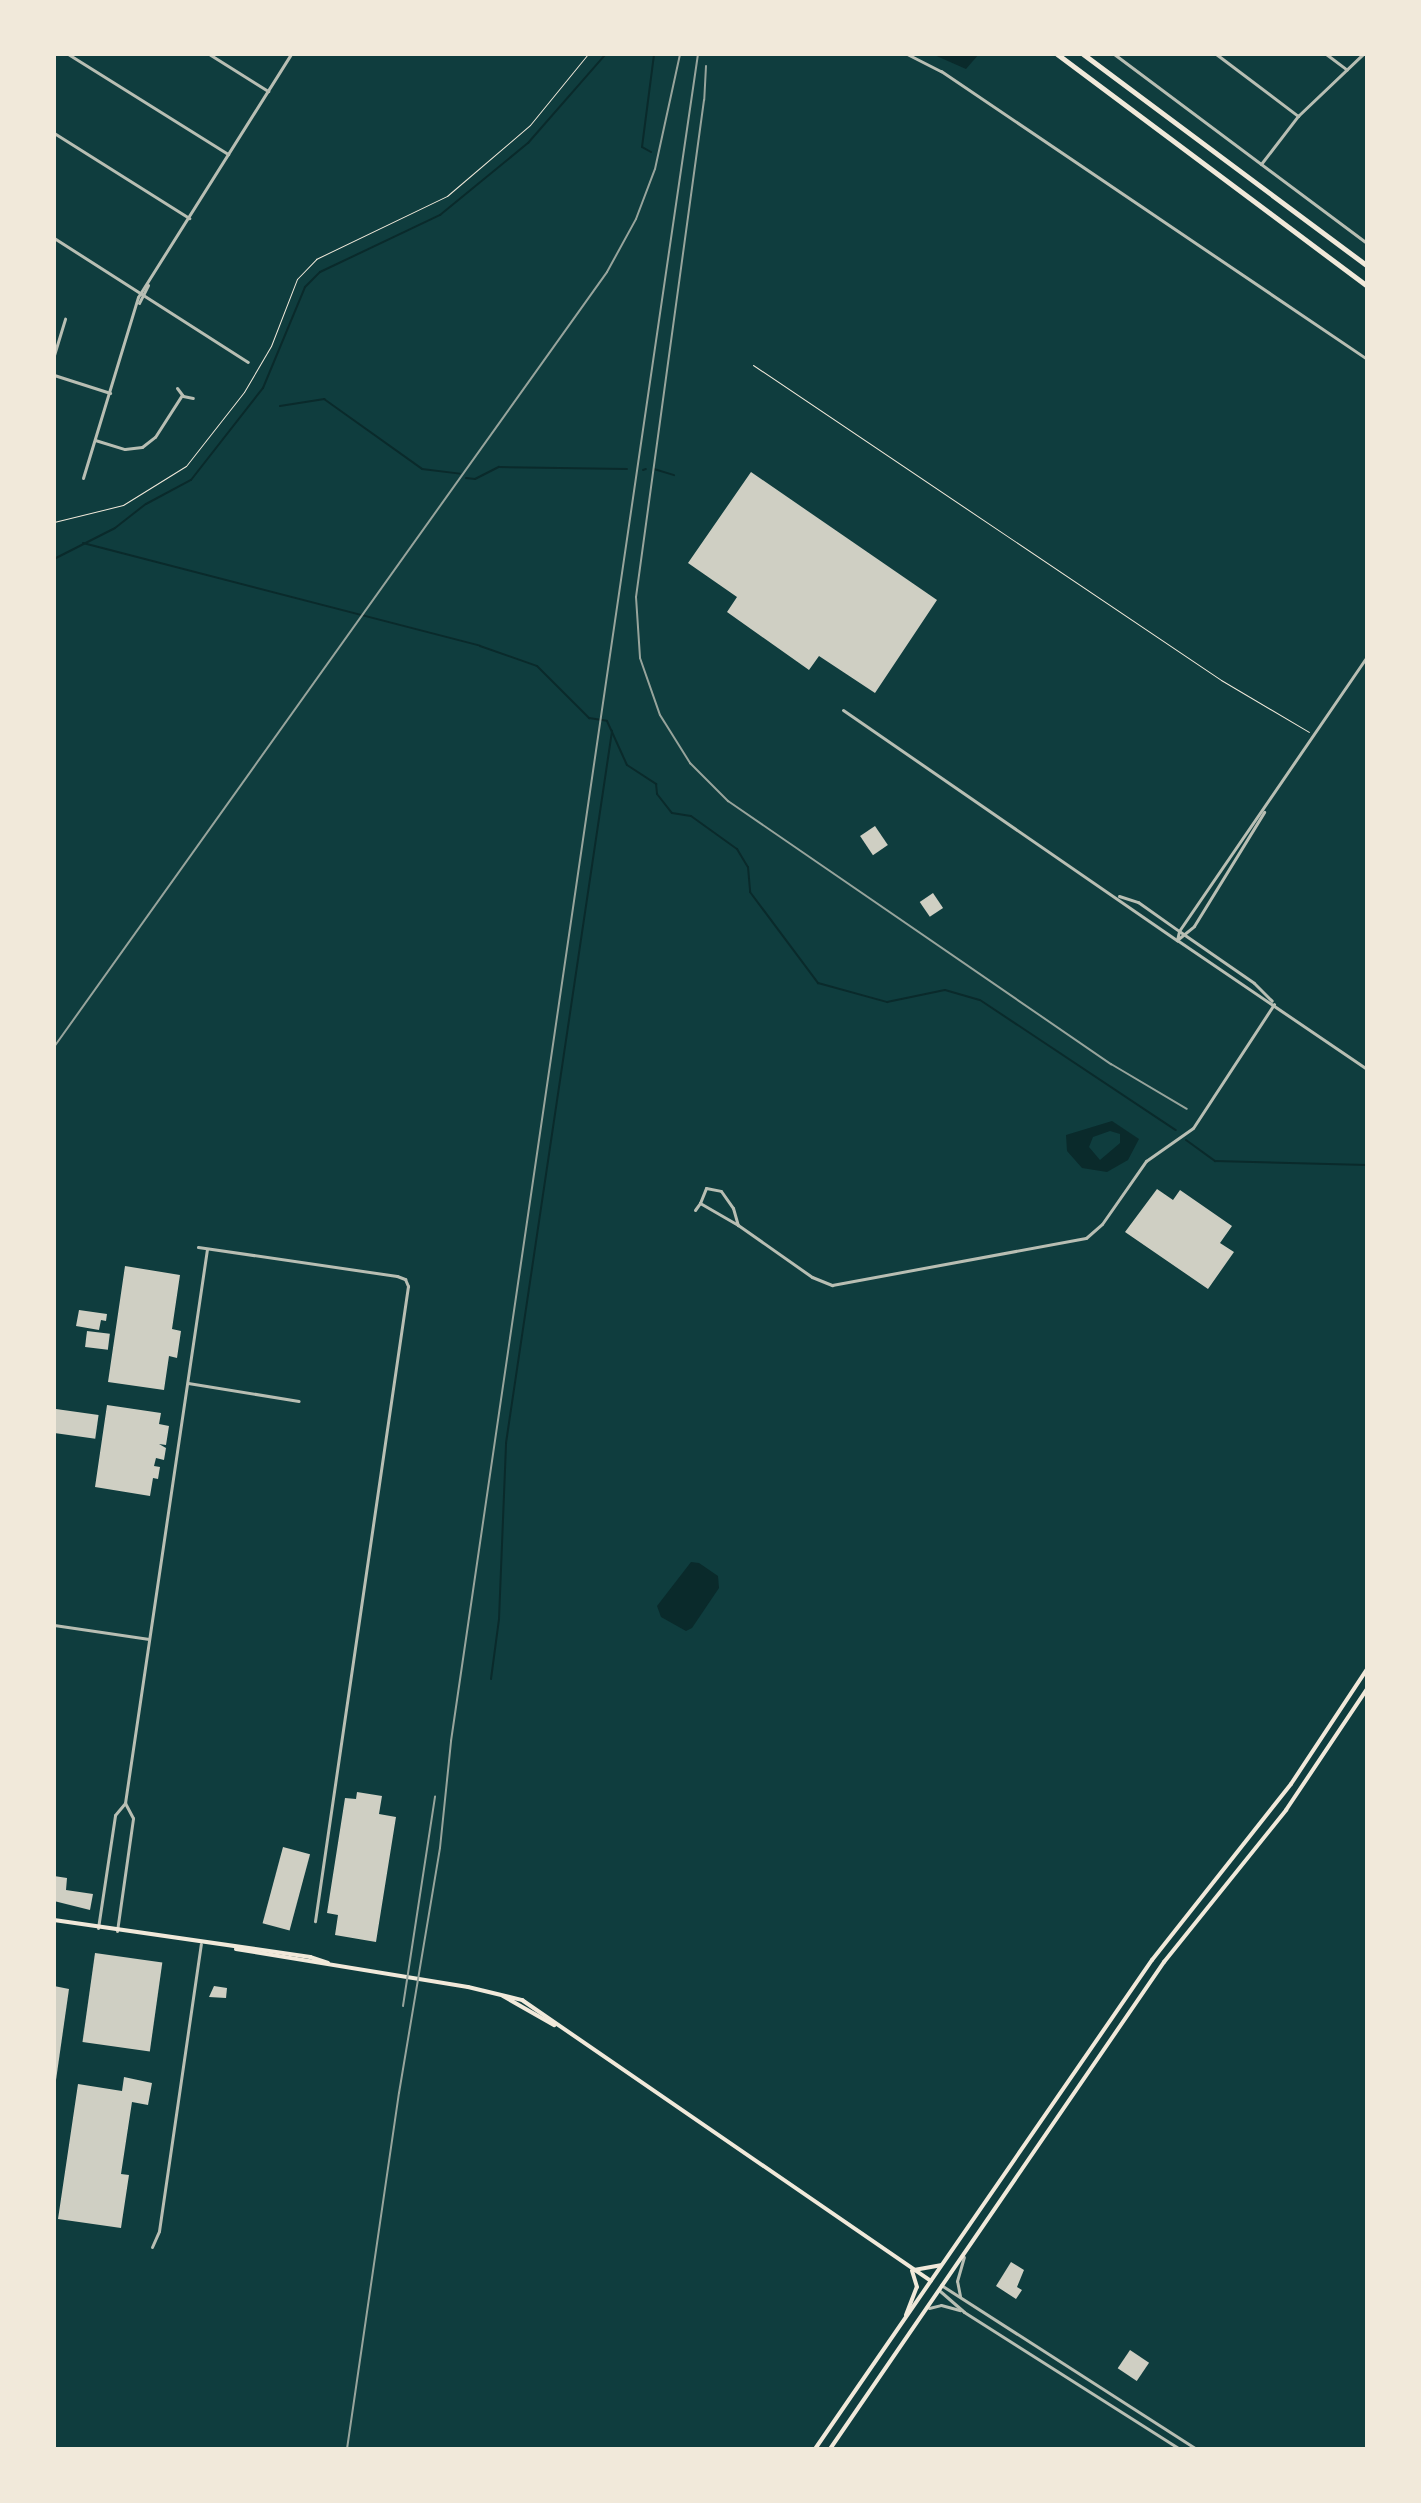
<!DOCTYPE html>
<style>
body{margin:0}
#map{position:relative;width:1421px;height:2503px;overflow:hidden;background:#0f3d3e;font-family:"IBM Plex Sans",sans-serif}
div>[style]{position:absolute}
[style*='--x']{left:calc(var(--x)*1px);top:calc(var(--y)*1px);width:calc(var(--w)*1px);rotate:calc(var(--a)*1deg)}
.water>*{inset:0;background:#0a2a2b}
.stream>*{height:2px;margin:-1px;padding:0 1px;transform-origin:1px;border-radius:1px;background:#0a2a2b}
.building>*{inset:0;background:#cfcfc3;transform-origin:0 0}
.path>*{height:1px;margin:-0.5px;padding:0 0.5px;transform-origin:0.5px;border-radius:0.5px;background:#f1e9da}
.minor>*{height:3px;margin:-1.5px;padding:0 1.5px;transform-origin:1.5px;border-radius:1.5px;background:#b8beb3}
.tertiary>*{height:3px;margin:-1.5px;padding:0 1.5px;transform-origin:1.5px;border-radius:1.5px;background:#b8beb3}
.secondary>*{height:4px;margin:-2px;padding:0 2px;transform-origin:2px;border-radius:2px;background:#f1e9da}
.primary>*{height:4px;margin:-2px;padding:0 2px;transform-origin:2px;border-radius:2px;background:#f1e9da}
.motorway>*{height:5px;margin:-2.5px;padding:0 2.5px;transform-origin:2.5px;border-radius:2.5px;background:#f1e9da}
.rail>*{height:2px;margin:-1px;padding:0 1px;transform-origin:1px;border-radius:1px;background:#97a49c}
span{translate:-50% -50%;white-space:nowrap;text-align:center;line-height:1.15;-webkit-text-stroke:8px #f1e9da;paint-order:stroke}
.frame{position:absolute;inset:0;border:56px solid #f1e9da;pointer-events:none}
</style>
<div id="map">
<div class="water">
<i style="clip-path:polygon(932px 54px,979px 54px,966px 69px)"></i>
<i style="clip-path:polygon(evenodd,1112px 1121px,1139px 1139px,1128px 1160px,1107px 1172px,1082px 1168px,1067px 1151px,1066px 1135px,1112px 1121px,1110px 1131px,1120px 1134px,1120px 1143px,1100px 1160px,1089px 1147px,1093px 1137px,1110px 1131px)"></i>
<i style="clip-path:polygon(691px 1562px,699px 1563px,718px 1576px,719px 1588px,692px 1628px,686px 1631px,661px 1617px,657px 1606px)"></i>
</div>
<div class="stream">
<i style="--x:651;--y:152;--w:10;--a:-151"></i>
<i style="--x:642;--y:147;--w:94;--a:-82.6"></i>
<i style="--x:280;--y:406;--w:45;--a:-9"></i>
<i style="--x:324;--y:399;--w:120;--a:35.5"></i>
<i style="--x:422;--y:469;--w:38;--a:7"></i>
<i style="--x:654;--y:469;--w:21;--a:17"></i>
<i style="--x:643;--y:470;--w:3;--a:-18"></i>
<i style="--x:466;--y:478;--w:9;--a:6"></i>
<i style="--x:475;--y:479;--w:27;--a:-27"></i>
<i style="--x:499;--y:467;--w:128;--a:0.9"></i>
<i style="--x:83;--y:543;--w:410;--a:14.5"></i>
<i style="--x:480;--y:646;--w:60;--a:19.3"></i>
<i style="--x:537;--y:666;--w:74;--a:45"></i>
<i style="--x:589;--y:718;--w:18;--a:9"></i>
<i style="--x:607;--y:721;--w:48;--a:65.6"></i>
<i style="--x:627;--y:765;--w:35;--a:33"></i>
<i style="--x:656;--y:784;--w:10;--a:84"></i>
<i style="--x:657;--y:794;--w:24;--a:52"></i>
<i style="--x:672;--y:813;--w:19;--a:9"></i>
<i style="--x:691;--y:816;--w:57;--a:35.7"></i>
<i style="--x:737;--y:849;--w:21;--a:59"></i>
<i style="--x:748;--y:867;--w:25;--a:85"></i>
<i style="--x:750;--y:892;--w:114;--a:53.2"></i>
<i style="--x:818;--y:983;--w:72;--a:15.4"></i>
<i style="--x:887;--y:1002;--w:59;--a:-11.7"></i>
<i style="--x:945;--y:990;--w:36;--a:16"></i>
<i style="--x:980;--y:1000;--w:235;--a:33.6"></i>
<i style="--x:54;--y:559;--w:68;--a:-26.9"></i>
<i style="--x:115;--y:528;--w:39;--a:-38"></i>
<i style="--x:146;--y:504;--w:51;--a:-28.1"></i>
<i style="--x:191;--y:480;--w:117;--a:-52"></i>
<i style="--x:263;--y:388;--w:109;--a:-67.4"></i>
<i style="--x:305;--y:287;--w:21;--a:-45"></i>
<i style="--x:320;--y:272;--w:133;--a:-25.4"></i>
<i style="--x:440;--y:215;--w:114;--a:-39.3"></i>
<i style="--x:528;--y:143;--w:118;--a:-48.8"></i>
<i style="--x:1186;--y:1140;--w:36;--a:36"></i>
<i style="--x:1215;--y:1161;--w:152;--a:1.5"></i>
<i style="--x:491;--y:1679;--w:61;--a:-82.4"></i>
<i style="--x:499;--y:1619;--w:176;--a:-87.7"></i>
<i style="--x:506;--y:1443;--w:720;--a:-81.53"></i>
</div>
<div class="building">
<i style="clip-path:polygon(751px 472px,937px 600px,875px 693px,819px 656px,809px 670px,727px 612px,737px 597px,688px 563px)"></i>
<i style="left:875px;top:826px;width:23px;height:18px;rotate:56deg"></i>
<i style="left:933px;top:893px;width:18px;height:16px;rotate:56deg"></i>
<i style="clip-path:polygon(1157px 1189px,1173px 1200px,1180px 1190px,1232px 1226px,1220px 1243px,1234px 1252px,1208px 1289px,1125px 1232px)"></i>
<i style="clip-path:polygon(125px 1266px,180px 1275px,172px 1329px,181px 1331px,177px 1358px,169px 1356px,164px 1390px,108px 1382px)"></i>
<i style="clip-path:polygon(79px 1310px,107px 1314px,106px 1321px,101px 1320px,99px 1330px,76px 1326px)"></i>
<i style="left:87px;top:1331px;width:23px;height:16px;rotate:7deg"></i>
<i style="clip-path:polygon(107px 1405px,161px 1413px,159px 1424px,169px 1426px,166px 1445px,159px 1444px,166px 1448px,164px 1460px,156px 1458px,154px 1466px,160px 1467px,158px 1479px,153px 1478px,150px 1496px,95px 1487px)"></i>
<i style="left:56px;top:1409px;width:43px;height:24px;rotate:8deg"></i>
<i style="clip-path:polygon(357px 1792px,382px 1796px,379px 1814px,396px 1817px,376px 1942px,335px 1935px,338px 1915px,327px 1913px,345px 1798px,356px 1799px)"></i>
<i style="left:283px;top:1847px;width:28px;height:79px;rotate:15deg"></i>
<i style="clip-path:polygon(54px 1876px,67px 1878px,66px 1890px,93px 1894px,90px 1910px,54px 1901px)"></i>
<i style="left:95px;top:1953px;width:68px;height:90px;rotate:8deg"></i>
<i style="clip-path:polygon(54px 1986px,69px 1989px,56px 2080px,54px 2080px)"></i>
<i style="clip-path:polygon(214px 1986px,227px 1988px,226px 1998px,209px 1997px)"></i>
<i style="clip-path:polygon(124px 2077px,152px 2083px,148px 2105px,132px 2102px,121px 2174px,129px 2175px,121px 2228px,58px 2219px,78px 2084px,122px 2091px)"></i>
<i style="clip-path:polygon(1011px 2262px,1024px 2270px,1017px 2287px,1022px 2290px,1016px 2299px,996px 2286px)"></i>
<i style="left:1130px;top:2350px;width:23px;height:22px;rotate:34deg"></i>
</div>
<div class="path">
<i style="--x:753;--y:365;--w:564;--a:33.94"></i>
<i style="--x:1221;--y:680;--w:102;--a:30.6"></i>
<i style="--x:54;--y:522;--w:71;--a:-13.8"></i>
<i style="--x:123;--y:505;--w:74;--a:-31.8"></i>
<i style="--x:186;--y:466;--w:94;--a:-51.9"></i>
<i style="--x:244;--y:392;--w:53;--a:-59.6"></i>
<i style="--x:271;--y:346;--w:72;--a:-68.8"></i>
<i style="--x:297;--y:279;--w:28;--a:-46"></i>
<i style="--x:316;--y:259;--w:145;--a:-25.7"></i>
<i style="--x:447;--y:196;--w:109;--a:-40.5"></i>
<i style="--x:530;--y:125;--w:92;--a:-50.8"></i>
</div>
<div class="minor">
<i style="--x:68;--y:54;--w:189;--a:32"></i>
<i style="--x:209;--y:54;--w:70;--a:32.1"></i>
<i style="--x:1114;--y:54;--w:316;--a:36.8"></i>
<i style="--x:1216;--y:54;--w:103;--a:37.1"></i>
<i style="--x:1326;--y:54;--w:26;--a:37"></i>
<i style="--x:54;--y:133;--w:160;--a:32.2"></i>
<i style="--x:1261;--y:164;--w:61;--a:-52.4"></i>
<i style="--x:1298;--y:116;--w:90;--a:-43.6"></i>
<i style="--x:54;--y:238;--w:230;--a:32.6"></i>
<i style="--x:139;--y:303;--w:20;--a:-63"></i>
<i style="--x:54;--y:355;--w:38;--a:-73"></i>
<i style="--x:54;--y:375;--w:59;--a:17.8"></i>
<i style="--x:177;--y:388;--w:10;--a:53"></i>
<i style="--x:183;--y:396;--w:10;--a:11"></i>
<i style="--x:95;--y:440;--w:31;--a:17"></i>
<i style="--x:125;--y:449;--w:17;--a:-7"></i>
<i style="--x:142;--y:447;--w:16;--a:-38"></i>
<i style="--x:155;--y:437;--w:50;--a:-57.3"></i>
<i style="--x:83;--y:478;--w:189;--a:-73.1"></i>
<i style="--x:138;--y:297;--w:287;--a:-57.8"></i>
<i style="--x:843;--y:710;--w:406;--a:34.6"></i>
<i style="--x:1119;--y:896;--w:20;--a:18"></i>
<i style="--x:1138;--y:902;--w:50;--a:35.3"></i>
<i style="--x:695;--y:1210;--w:9;--a:-54"></i>
<i style="--x:738;--y:1225;--w:44;--a:-149.9"></i>
<i style="--x:700;--y:1203;--w:16;--a:-68"></i>
<i style="--x:706;--y:1188;--w:15;--a:11"></i>
<i style="--x:721;--y:1191;--w:21;--a:55"></i>
<i style="--x:733;--y:1208;--w:18;--a:74"></i>
<i style="--x:738;--y:1225;--w:90;--a:35.1"></i>
<i style="--x:812;--y:1277;--w:22;--a:22"></i>
<i style="--x:832;--y:1285;--w:258;--a:-10.5"></i>
<i style="--x:1086;--y:1238;--w:21;--a:-41"></i>
<i style="--x:1102;--y:1224;--w:77;--a:-55.1"></i>
<i style="--x:1146;--y:1161;--w:57;--a:-35.1"></i>
<i style="--x:1193;--y:1128;--w:148;--a:-56.8"></i>
<i style="--x:198;--y:1247;--w:201;--a:8.3"></i>
<i style="--x:397;--y:1276;--w:9;--a:21"></i>
<i style="--x:405;--y:1279;--w:8;--a:67"></i>
<i style="--x:408;--y:1286;--w:642;--a:98.33"></i>
<i style="--x:188;--y:1383;--w:112;--a:9.2"></i>
<i style="--x:54;--y:1625;--w:96;--a:8.4"></i>
<i style="--x:98;--y:1928;--w:114;--a:-81.4"></i>
<i style="--x:115;--y:1815;--w:16;--a:-50"></i>
<i style="--x:125;--y:1803;--w:560;--a:-81.58"></i>
<i style="--x:117;--y:1931;--w:114;--a:-81.9"></i>
<i style="--x:133;--y:1818;--w:17;--a:-118"></i>
<i style="--x:152;--y:2247;--w:17;--a:-66"></i>
<i style="--x:159;--y:2231;--w:290;--a:-81.7"></i>
<i style="--x:941;--y:2285;--w:303;--a:32.7"></i>
<i style="--x:940;--y:2291;--w:32;--a:41"></i>
<i style="--x:964;--y:2312;--w:256;--a:32.4"></i>
<i style="--x:960;--y:2296;--w:15;--a:-101"></i>
<i style="--x:957;--y:2281;--w:25;--a:-74"></i>
<i style="--x:929;--y:2308;--w:12;--a:-14"></i>
<i style="--x:941;--y:2305;--w:20;--a:15"></i>
<i style="--x:54;--y:2411;--w:1;--a:-90"></i>
</div>
<div class="tertiary">
<i style="--x:907;--y:54;--w:38;--a:27"></i>
<i style="--x:941;--y:71;--w:514;--a:34.06"></i>
<i style="--x:1179;--y:931;--w:91;--a:34.7"></i>
<i style="--x:1254;--y:983;--w:25;--a:45"></i>
<i style="--x:1177;--y:940;--w:9;--a:-77"></i>
<i style="--x:1179;--y:931;--w:333;--a:-55.6"></i>
<i style="--x:1177;--y:940;--w:230;--a:34.2"></i>
<i style="--x:1177;--y:940;--w:22;--a:-39"></i>
<i style="--x:1194;--y:926;--w:134;--a:-58.4"></i>
</div>
<div class="secondary">
<i style="--x:54;--y:1920;--w:259;--a:8.2"></i>
<i style="--x:310;--y:1957;--w:19;--a:18"></i>
<i style="--x:236;--y:1949;--w:235;--a:9.3"></i>
<i style="--x:468;--y:1987;--w:56;--a:13.5"></i>
<i style="--x:522;--y:2000;--w:496;--a:34.5"></i>
<i style="--x:503;--y:1996;--w:59;--a:29.6"></i>
<i style="--x:914;--y:2270;--w:27;--a:-10"></i>
<i style="--x:906;--y:2315;--w:30;--a:-69"></i>
<i style="--x:917;--y:2287;--w:17;--a:-107"></i>
</div>
<div class="primary">
<i style="--x:815;--y:2449;--w:594;--a:-55.43"></i>
<i style="--x:1152;--y:1960;--w:224;--a:-51.7"></i>
<i style="--x:1291;--y:1784;--w:138;--a:-56.5"></i>
<i style="--x:830;--y:2449;--w:591;--a:-55.56"></i>
<i style="--x:1164;--y:1962;--w:195;--a:-51.2"></i>
<i style="--x:1286;--y:1810;--w:146;--a:-56.2"></i>
</div>
<div class="motorway">
<i style="--x:1057;--y:54;--w:387;--a:36.8"></i>
<i style="--x:1083;--y:54;--w:354;--a:36.7"></i>
</div>
<div class="rail">
<i style="--x:706;--y:66;--w:34;--a:93"></i>
<i style="--x:704;--y:100;--w:502;--a:97.79"></i>
<i style="--x:636;--y:597;--w:61;--a:86.2"></i>
<i style="--x:640;--y:658;--w:60;--a:70.7"></i>
<i style="--x:660;--y:715;--w:57;--a:58"></i>
<i style="--x:690;--y:763;--w:54;--a:45"></i>
<i style="--x:728;--y:801;--w:465;--a:34.5"></i>
<i style="--x:1111;--y:1064;--w:88;--a:30.6"></i>
<i style="--x:54;--y:1047;--w:952;--a:-54.49"></i>
<i style="--x:607;--y:272;--w:60;--a:-61.3"></i>
<i style="--x:636;--y:219;--w:53;--a:-69.2"></i>
<i style="--x:655;--y:169;--w:118;--a:-77.7"></i>
<i style="--x:403;--y:2006;--w:212;--a:-81.3"></i>
<i style="--x:347;--y:2449;--w:360;--a:-81.7"></i>
<i style="--x:399;--y:2093;--w:248;--a:-80.5"></i>
<i style="--x:440;--y:1848;--w:108;--a:-84.1"></i>
<i style="--x:451;--y:1741;--w:1705;--a:-81.67"></i>
</div>
<div class="frame"></div>
</div>
